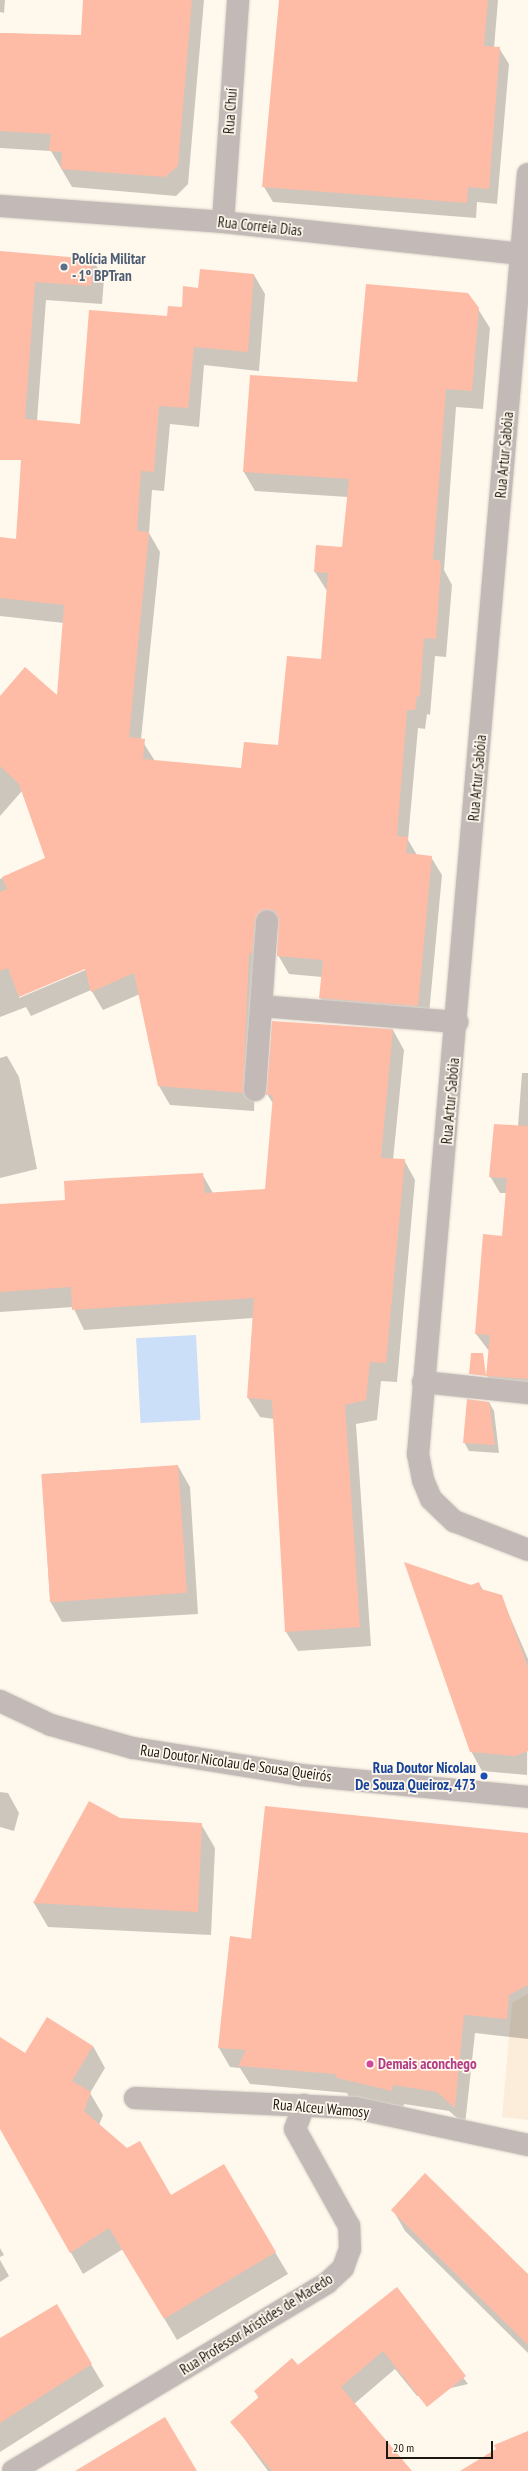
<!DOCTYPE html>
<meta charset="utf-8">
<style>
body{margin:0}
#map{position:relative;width:528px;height:2471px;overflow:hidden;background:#fff8ed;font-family:"PT Sans Narrow",sans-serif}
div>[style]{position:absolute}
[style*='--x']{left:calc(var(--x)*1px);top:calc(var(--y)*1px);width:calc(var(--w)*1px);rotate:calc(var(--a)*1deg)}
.education>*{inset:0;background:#fbedd9}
.water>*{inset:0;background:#ccdff9;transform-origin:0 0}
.shadow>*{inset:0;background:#0003}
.building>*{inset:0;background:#febca7;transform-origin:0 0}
.roads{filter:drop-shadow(0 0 1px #dbd4ca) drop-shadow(0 0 1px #dbd4ca)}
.minor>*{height:22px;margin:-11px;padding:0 11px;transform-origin:11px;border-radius:11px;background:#c3b9b7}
.tertiary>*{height:22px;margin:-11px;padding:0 11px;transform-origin:11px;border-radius:11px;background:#c3b9b7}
.dots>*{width:11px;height:11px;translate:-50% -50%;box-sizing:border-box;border:2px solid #fff8ed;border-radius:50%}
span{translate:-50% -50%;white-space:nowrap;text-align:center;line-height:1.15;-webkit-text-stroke:3.5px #fff8ed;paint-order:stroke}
.street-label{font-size:15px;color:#1c1812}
.service-label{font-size:15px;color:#4e5e75;font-weight:700}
.left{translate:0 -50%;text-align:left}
.transit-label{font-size:15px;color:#164399;font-weight:700}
.right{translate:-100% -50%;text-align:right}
.hotel-label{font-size:15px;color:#b23c85;font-weight:700}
.scale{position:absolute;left:386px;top:2441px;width:107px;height:18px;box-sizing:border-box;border:2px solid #1c1812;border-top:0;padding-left:5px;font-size:12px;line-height:14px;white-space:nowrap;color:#1c1812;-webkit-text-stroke:3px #fff8ed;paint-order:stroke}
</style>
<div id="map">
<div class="education">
<i style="clip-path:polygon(528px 1994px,528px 2120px,502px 2117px,512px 2003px)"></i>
</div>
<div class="water">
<i style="left:196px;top:1335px;width:85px;height:60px;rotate:87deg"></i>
</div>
<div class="shadow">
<i style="clip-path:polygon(0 0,5px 0,4px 13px,0 12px)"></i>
<i style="clip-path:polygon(84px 0,204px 0,188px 184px,176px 196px,72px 187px,51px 151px,0 148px,0 33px,82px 36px)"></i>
<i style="clip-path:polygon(280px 0,498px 0,494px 48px,499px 48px,509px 64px,497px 204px,477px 202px,476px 218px,273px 202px,264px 187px)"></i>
<i style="clip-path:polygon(evenodd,0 252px,93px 260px,104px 279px,102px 304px,46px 300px,37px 421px,81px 425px,168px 317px,183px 308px,199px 289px,254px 275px,265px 294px,259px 371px,204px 365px,199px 427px,170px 424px,164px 491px,152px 490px,149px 533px,160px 552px,141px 739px,155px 761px,242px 769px,279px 746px,322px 660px,327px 591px,315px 572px,343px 548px,348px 497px,255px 491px,244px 472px,251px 376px,358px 383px,478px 309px,490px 328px,483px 409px,456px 407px,444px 570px,452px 585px,446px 657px,435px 656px,430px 715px,427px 714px,425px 729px,418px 728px,408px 840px,417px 855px,431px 857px,442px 875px,428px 1025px,331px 1017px,320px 998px,322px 977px,289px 974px,278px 955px,279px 929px,273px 928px,260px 972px,254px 1111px,170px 1105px,159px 1086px,140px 994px,103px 1010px,91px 990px,31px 1016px,26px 1007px,0 1017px,0 879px,46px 859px,22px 791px,0 816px,0 698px,58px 697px,64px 623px,0 616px,0 538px,17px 540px,24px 444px,0 442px,0 252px,90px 966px,90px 968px,19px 998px,19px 996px,90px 966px)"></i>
<i style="clip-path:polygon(393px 1030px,404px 1050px,393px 1160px,404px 1160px,415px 1180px,397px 1382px,381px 1381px,377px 1420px,356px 1424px,371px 1646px,298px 1651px,286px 1632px,274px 1419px,260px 1417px,248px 1398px,253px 1318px,84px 1330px,73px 1307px,0 1312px,0 1205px,67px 1201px,202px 1174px,213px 1193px,266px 1190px,274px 1105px,267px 1094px)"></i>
<i style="clip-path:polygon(7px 1056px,19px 1077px,37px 1169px,0 1178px,0 1058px)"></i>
<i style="clip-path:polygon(522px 1073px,528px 1073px,528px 1395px,497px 1392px,487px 1376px,489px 1351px,476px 1334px,503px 1237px,506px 1193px,500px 1193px,490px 1176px,518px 1126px)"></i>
<i style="clip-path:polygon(489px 1402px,494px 1411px,499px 1453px,469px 1451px,464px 1442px)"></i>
<i style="clip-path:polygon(178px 1466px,190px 1487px,198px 1614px,62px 1622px,50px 1601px,42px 1474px)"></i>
<i style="clip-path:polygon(479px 1583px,483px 1590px,501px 1596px,528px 1659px,527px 1775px,482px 1771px,471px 1751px,471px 1586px)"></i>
<i style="clip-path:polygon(0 1792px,8px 1793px,19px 1813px,14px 1831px,0 1827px)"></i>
<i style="clip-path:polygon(120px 1819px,201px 1824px,215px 1848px,211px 1935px,48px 1927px,34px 1903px)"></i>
<i style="clip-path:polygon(528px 1835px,528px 2039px,475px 2033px,465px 2125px,449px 2111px,404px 2104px,403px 2110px,349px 2097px,347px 2093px,250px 2084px,240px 2068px,230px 2067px,219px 2048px,252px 1940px)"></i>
<i style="clip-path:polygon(0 2038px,26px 2054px,93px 2046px,105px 2068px,90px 2093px,103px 2115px,99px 2125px,170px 2196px,275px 2252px,288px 2274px,177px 2340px,123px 2249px,83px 2274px,0 2127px)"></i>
<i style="clip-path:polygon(393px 2210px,528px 2275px,528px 2353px,405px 2231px)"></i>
<i style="clip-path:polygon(0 2248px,4px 2255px,0 2257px)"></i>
<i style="clip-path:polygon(0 2260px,9px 2276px,0 2282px)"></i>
<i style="clip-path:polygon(397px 2289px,468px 2384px,417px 2396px,395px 2369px,354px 2404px,411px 2471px,268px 2471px,232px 2422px,259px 2399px,255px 2391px,298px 2366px)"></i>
<i style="clip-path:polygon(56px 2306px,104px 2386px,0 2452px,0 2339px)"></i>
</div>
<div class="building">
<i style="clip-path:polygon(83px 0,192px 0,178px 166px,165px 177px,61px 169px,62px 152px,49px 151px,51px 134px,0 131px,0 33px,81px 35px)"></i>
<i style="clip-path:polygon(279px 0,488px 0,484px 46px,500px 47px,489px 189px,468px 187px,467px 203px,262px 187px)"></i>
<i style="clip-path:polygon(0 251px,93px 259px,91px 286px,35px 282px,25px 419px,80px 424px,89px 310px,167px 316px,168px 306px,182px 307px,183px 286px,198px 288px,200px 269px,254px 274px,248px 352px,194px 347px,188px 408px,159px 406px,154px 472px,141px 471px,137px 531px,149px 532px,129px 737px,145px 739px,143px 759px,241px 768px,244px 742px,278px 745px,287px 656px,321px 659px,328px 573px,314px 572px,316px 545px,342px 547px,349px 479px,243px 472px,250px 375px,357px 382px,366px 284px,468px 293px,479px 308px,472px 391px,446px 389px,433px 560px,439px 560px,441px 565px,436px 639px,424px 638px,420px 696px,417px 696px,415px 710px,407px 710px,397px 836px,408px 837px,406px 853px,432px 856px,418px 1006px,319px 998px,323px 960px,277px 956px,278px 916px,274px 910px,261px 910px,255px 920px,252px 954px,249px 953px,243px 1093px,158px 1086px,134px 973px,91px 992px,85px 969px,19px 997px,8px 968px,0 971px,0 892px,7px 889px,2px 877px,45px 858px,19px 784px,0 766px,0 696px,25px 667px,57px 695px,64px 605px,0 598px,0 537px,16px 539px,21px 460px,0 460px)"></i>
<i style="clip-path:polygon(272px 1021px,393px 1029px,381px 1158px,405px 1159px,386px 1363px,370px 1362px,366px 1400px,345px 1405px,360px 1627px,285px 1632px,272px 1400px,247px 1398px,254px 1298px,72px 1310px,71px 1287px,0 1292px,0 1204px,65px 1200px,64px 1181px,111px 1178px,203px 1173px,205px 1193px,265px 1189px,273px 1095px,266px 1095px)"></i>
<i style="clip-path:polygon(494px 1124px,528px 1126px,528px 1379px,486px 1376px,490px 1335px,475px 1334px,483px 1234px,502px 1236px,507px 1178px,489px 1177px)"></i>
<i style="clip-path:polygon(471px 1353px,483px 1353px,486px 1376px,469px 1374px)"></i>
<i style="clip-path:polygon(467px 1399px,489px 1402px,495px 1445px,463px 1443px)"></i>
<i style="left:178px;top:1465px;width:128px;height:137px;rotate:86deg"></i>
<i style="clip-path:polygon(404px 1562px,471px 1585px,479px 1582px,481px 1589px,502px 1595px,528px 1668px,528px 1751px,515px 1756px,470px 1752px)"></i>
<i style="clip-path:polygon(89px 1801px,120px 1818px,202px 1823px,198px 1912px,33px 1903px)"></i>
<i style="clip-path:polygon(265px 1806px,528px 1833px,528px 1985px,509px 1995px,507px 2019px,464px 2015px,455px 2108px,437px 2092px,393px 2085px,392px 2091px,337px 2078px,335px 2074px,238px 2066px,246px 2050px,218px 2048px,230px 1936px,251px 1939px)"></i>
<i style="clip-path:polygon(47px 2017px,93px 2046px,72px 2081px,91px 2092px,84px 2111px,127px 2148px,140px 2141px,171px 2195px,224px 2164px,276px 2252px,164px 2319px,109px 2228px,70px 2253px,0 2129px,0 2037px,25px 2053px)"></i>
<i style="clip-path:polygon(425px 2173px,528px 2274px,528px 2345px,391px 2210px)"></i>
<i style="clip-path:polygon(397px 2287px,466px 2376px,427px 2407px,383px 2351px,341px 2387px,412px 2471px,272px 2471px,230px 2422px,259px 2397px,254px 2391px,292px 2358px,298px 2365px)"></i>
<i style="clip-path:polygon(57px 2304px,92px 2364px,0 2423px,0 2338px)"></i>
<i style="clip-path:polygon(165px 2417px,197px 2471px,75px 2471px)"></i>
<i style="clip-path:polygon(528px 2431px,528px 2471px,460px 2471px,496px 2449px,494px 2445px)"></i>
</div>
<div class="roads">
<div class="minor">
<i style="--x:528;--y:174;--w:1285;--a:94.91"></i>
<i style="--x:418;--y:1454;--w:26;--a:79"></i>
<i style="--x:423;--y:1480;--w:21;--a:67"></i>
<i style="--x:431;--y:1499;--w:32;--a:44"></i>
<i style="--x:454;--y:1521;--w:79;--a:21.4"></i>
<i style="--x:0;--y:206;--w:224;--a:4.1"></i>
<i style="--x:223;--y:222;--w:299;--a:6.1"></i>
<i style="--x:223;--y:222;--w:223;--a:-86.1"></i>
<i style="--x:261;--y:1006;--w:197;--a:4.7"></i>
<i style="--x:255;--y:1090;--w:169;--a:-85.9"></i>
<i style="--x:423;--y:1382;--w:106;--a:6"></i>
<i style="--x:135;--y:2098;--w:220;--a:2.6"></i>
<i style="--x:355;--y:2108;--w:177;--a:12.1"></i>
<i style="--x:13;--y:2471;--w:366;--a:-30.9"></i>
<i style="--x:327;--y:2283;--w:22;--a:-43"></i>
<i style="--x:343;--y:2268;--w:20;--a:-70"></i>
<i style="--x:350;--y:2249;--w:23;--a:-92"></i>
<i style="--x:349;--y:2226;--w:111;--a:-119.1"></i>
<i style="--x:295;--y:2129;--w:26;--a:-69"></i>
</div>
<div class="tertiary">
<i style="--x:0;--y:1701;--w:56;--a:25.2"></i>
<i style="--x:51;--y:1725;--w:85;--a:15.7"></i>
<i style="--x:133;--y:1748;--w:170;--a:9.1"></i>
<i style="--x:301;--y:1775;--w:228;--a:5.5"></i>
</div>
</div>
<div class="dots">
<i style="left:64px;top:267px;background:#5c6f8a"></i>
<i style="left:484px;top:1776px;background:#1a4fb4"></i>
<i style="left:370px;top:2064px;background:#d1479c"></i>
</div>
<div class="street-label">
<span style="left:230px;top:111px;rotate:-86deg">Rua Chuí</span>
<span style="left:260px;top:226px;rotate:6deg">Rua Correia Dias</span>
<span style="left:504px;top:455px;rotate:-85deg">Rua Artur Sabóia</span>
<span style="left:477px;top:778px;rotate:-85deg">Rua Artur Sabóia</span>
<span style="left:450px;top:1101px;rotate:-85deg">Rua Artur Sabóia</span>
<span style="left:236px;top:1763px;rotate:8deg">Rua Doutor Nicolau de Sousa Queirós</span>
<span style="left:321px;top:2108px;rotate:5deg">Rua Alceu Wamosy</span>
<span style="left:256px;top:2324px;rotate:-32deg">Rua Professor Aristides de Macedo</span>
</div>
<div class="service-label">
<span class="left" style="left:72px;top:267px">Polícia Militar<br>- 1º BPTran</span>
</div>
<div class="transit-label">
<span class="right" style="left:476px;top:1776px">Rua Doutor Nicolau<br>De Souza Queiroz, 473</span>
</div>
<div class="hotel-label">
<span class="left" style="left:378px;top:2064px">Demais aconchego</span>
</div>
<div class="scale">20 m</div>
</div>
